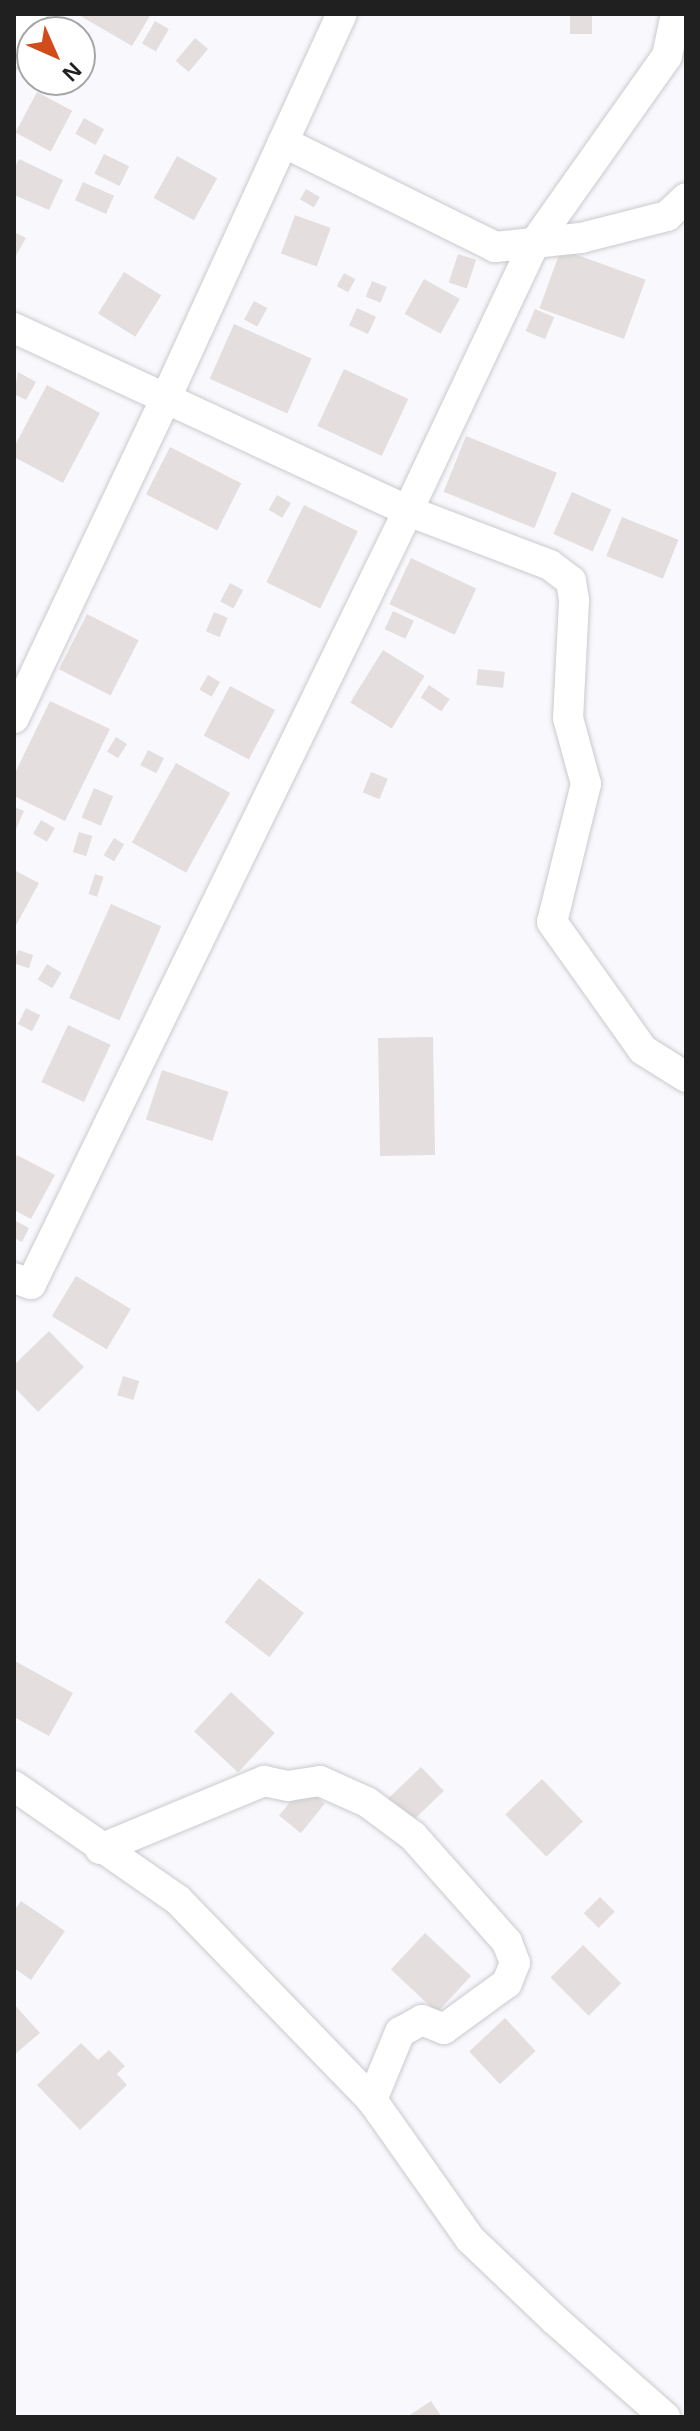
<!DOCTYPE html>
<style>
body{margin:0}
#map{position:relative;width:700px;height:2431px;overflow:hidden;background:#f9f9fd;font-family:Arial,sans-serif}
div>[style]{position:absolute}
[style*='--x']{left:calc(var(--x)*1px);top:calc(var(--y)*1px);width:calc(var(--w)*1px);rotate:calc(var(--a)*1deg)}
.building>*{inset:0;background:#e4dfde;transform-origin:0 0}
.roads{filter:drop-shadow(0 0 2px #cacace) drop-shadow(0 0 2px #cacace)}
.street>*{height:30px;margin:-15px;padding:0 15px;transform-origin:15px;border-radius:15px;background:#fff}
span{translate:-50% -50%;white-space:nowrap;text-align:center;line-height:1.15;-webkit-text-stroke:6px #fff;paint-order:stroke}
.frame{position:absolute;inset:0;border:16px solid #202021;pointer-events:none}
.north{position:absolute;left:16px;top:16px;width:80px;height:80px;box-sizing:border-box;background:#fff;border:2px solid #a6a6a6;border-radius:50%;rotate:135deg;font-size:22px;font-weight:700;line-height:32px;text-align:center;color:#202021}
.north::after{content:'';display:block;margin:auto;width:28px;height:36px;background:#d24b1a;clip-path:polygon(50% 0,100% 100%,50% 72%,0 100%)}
</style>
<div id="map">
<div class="building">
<i style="clip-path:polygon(77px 14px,151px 14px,132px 46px)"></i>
<i style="left:570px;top:14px;width:22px;height:20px"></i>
<i style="left:155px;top:21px;width:16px;height:26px;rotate:30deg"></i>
<i style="left:195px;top:38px;width:17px;height:30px;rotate:40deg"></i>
<i style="left:37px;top:92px;width:40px;height:46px;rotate:28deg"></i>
<i style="left:84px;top:118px;width:23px;height:18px;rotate:29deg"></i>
<i style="left:104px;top:154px;width:28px;height:22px;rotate:26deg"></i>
<i style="left:177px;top:156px;width:46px;height:48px;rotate:29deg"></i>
<i style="clip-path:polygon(19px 159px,63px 180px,49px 210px,14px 195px,14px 169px)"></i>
<i style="left:83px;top:182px;width:34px;height:20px;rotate:24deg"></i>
<i style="left:306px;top:189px;width:16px;height:12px;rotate:30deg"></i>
<i style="left:295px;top:215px;width:38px;height:41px;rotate:20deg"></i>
<i style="clip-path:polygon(14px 232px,26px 238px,14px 259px)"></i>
<i style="left:561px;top:249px;width:90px;height:63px;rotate:20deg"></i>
<i style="left:458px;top:254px;width:19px;height:30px;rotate:18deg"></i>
<i style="left:124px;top:272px;width:44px;height:49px;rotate:32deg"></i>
<i style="left:344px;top:273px;width:13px;height:15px;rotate:29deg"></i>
<i style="left:424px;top:279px;width:41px;height:40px;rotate:29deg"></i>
<i style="left:372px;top:281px;width:16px;height:17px;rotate:22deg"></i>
<i style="left:254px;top:301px;width:15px;height:21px;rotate:28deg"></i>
<i style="left:357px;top:308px;width:21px;height:19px;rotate:25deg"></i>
<i style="left:535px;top:309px;width:21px;height:24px;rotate:23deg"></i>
<i style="left:234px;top:324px;width:85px;height:60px;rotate:24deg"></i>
<i style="left:344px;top:369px;width:71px;height:63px;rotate:25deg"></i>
<i style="clip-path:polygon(18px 372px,36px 382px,26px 400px,14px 394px)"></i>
<i style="clip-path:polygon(47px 385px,100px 413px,63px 483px,14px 457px,14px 447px)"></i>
<i style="left:466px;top:436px;width:98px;height:60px;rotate:22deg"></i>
<i style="left:170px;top:447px;width:80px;height:53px;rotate:27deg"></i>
<i style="left:572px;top:492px;width:43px;height:46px;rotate:24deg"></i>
<i style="left:277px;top:495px;width:16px;height:17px;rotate:30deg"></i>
<i style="left:304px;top:505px;width:60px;height:86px;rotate:26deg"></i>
<i style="left:622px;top:517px;width:61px;height:42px;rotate:22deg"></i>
<i style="left:411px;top:558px;width:72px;height:51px;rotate:25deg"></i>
<i style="left:230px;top:583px;width:15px;height:21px;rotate:28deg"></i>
<i style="left:393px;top:611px;width:23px;height:20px;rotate:25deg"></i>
<i style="left:214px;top:612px;width:15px;height:21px;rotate:23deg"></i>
<i style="left:87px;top:614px;width:58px;height:62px;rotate:27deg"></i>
<i style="left:383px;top:650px;width:49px;height:62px;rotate:32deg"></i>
<i style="left:478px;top:669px;width:27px;height:16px;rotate:6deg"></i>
<i style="left:208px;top:675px;width:14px;height:17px;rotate:30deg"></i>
<i style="left:429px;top:685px;width:25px;height:15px;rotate:34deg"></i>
<i style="left:230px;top:686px;width:51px;height:56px;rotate:28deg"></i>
<i style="clip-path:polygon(50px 701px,110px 729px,65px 821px,14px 796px,14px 775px)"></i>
<i style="left:116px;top:737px;width:13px;height:17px;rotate:32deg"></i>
<i style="left:148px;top:750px;width:18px;height:17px;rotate:27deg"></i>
<i style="left:176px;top:763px;width:62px;height:91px;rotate:29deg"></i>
<i style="left:371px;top:772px;width:18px;height:22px;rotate:22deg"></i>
<i style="left:94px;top:788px;width:21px;height:32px;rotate:23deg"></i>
<i style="clip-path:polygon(14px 807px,24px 811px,16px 829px,14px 828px)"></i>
<i style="left:41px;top:820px;width:16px;height:16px;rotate:30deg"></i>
<i style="left:79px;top:832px;width:14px;height:21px;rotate:17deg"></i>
<i style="left:114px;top:838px;width:12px;height:20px;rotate:31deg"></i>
<i style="clip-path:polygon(14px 870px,39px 883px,14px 929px)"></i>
<i style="left:95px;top:874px;width:9px;height:21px;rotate:18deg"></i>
<i style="left:111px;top:904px;width:55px;height:103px;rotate:24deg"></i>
<i style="left:18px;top:950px;width:16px;height:14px;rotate:18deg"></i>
<i style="left:47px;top:964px;width:17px;height:18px;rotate:31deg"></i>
<i style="left:26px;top:1008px;width:16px;height:18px;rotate:27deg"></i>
<i style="left:68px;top:1025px;width:47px;height:63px;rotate:25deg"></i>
<i style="left:433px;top:1037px;width:118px;height:55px;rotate:89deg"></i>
<i style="left:162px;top:1070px;width:70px;height:52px;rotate:18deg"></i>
<i style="clip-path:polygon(17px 1155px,55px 1175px,31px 1219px,14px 1210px,14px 1161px)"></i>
<i style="clip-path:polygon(14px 1220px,29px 1228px,22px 1242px,14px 1238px)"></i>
<i style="left:76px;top:1276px;width:64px;height:47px;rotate:31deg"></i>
<i style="clip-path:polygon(49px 1331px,84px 1367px,38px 1412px,14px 1387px,14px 1365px)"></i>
<i style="left:123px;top:1376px;width:17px;height:20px;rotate:17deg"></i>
<i style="left:259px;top:1578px;width:57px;height:56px;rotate:38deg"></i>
<i style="clip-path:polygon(15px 1661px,73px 1693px,49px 1736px,14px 1717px)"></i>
<i style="left:231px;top:1692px;width:60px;height:54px;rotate:43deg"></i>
<i style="left:421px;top:1767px;width:33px;height:52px;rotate:46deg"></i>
<i style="left:542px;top:1779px;width:59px;height:51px;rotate:46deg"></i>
<i style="left:303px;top:1786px;width:28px;height:38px;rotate:39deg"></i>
<i style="left:600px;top:1897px;width:21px;height:23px;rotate:45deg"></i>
<i style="clip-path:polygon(21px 1901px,65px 1931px,31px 1980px,14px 1968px,14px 1911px)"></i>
<i style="left:425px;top:1933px;width:63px;height:50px;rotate:43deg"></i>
<i style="left:583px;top:1945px;width:54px;height:46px;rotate:45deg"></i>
<i style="clip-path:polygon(14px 2004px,40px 2033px,14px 2055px)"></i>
<i style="left:505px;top:2018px;width:45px;height:49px;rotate:47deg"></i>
<i style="clip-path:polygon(81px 2043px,98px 2060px,109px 2050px,125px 2066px,117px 2074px,127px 2085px,80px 2130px,37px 2085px)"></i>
<i style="clip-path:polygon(431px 2401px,442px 2417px,407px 2417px)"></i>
</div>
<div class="roads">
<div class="street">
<i style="--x:676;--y:14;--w:43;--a:102.1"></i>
<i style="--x:667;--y:56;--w:230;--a:125.3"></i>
<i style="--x:534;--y:244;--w:295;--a:115.3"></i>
<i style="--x:408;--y:511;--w:152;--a:20.8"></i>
<i style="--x:550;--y:565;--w:26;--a:37"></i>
<i style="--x:571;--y:581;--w:20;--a:81"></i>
<i style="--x:574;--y:601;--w:117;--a:92.9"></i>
<i style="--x:568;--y:718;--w:68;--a:74.7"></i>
<i style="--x:586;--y:784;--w:142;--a:103.8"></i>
<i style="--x:552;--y:922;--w:157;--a:54.6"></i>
<i style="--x:643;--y:1050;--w:51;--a:32.1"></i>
<i style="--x:14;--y:52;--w:42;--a:-64.7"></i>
<i style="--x:283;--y:142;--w:237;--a:26.3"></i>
<i style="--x:495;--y:247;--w:86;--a:-6"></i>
<i style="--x:581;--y:238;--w:89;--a:-14.3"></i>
<i style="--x:667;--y:216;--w:26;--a:-43"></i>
<i style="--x:14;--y:328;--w:434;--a:24.9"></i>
<i style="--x:408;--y:511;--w:860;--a:116"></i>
<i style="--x:31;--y:1284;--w:18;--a:-161"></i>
<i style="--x:14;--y:718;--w:352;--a:-64.6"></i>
<i style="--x:165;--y:400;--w:425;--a:-65.4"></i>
<i style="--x:14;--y:1786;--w:200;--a:34.8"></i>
<i style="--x:178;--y:1900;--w:279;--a:45.9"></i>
<i style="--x:372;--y:2100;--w:170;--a:54.8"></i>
<i style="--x:470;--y:2239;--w:117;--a:43.6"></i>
<i style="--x:555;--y:2320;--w:147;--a:41.4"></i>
<i style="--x:100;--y:1849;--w:178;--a:-22.5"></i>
<i style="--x:264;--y:1781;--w:25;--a:12"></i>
<i style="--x:288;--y:1786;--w:32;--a:-9"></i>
<i style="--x:320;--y:1781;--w:51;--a:24.1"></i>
<i style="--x:367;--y:1802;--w:57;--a:36.5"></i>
<i style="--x:413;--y:1836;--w:142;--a:48.4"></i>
<i style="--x:507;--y:1942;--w:22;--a:69"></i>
<i style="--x:515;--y:1963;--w:22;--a:112"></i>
<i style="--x:507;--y:1983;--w:78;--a:143.9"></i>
<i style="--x:444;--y:2029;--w:24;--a:-158"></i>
<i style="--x:422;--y:2020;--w:25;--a:151"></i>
<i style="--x:400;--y:2032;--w:74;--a:112.4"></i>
</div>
</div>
<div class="frame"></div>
<div class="north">N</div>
</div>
